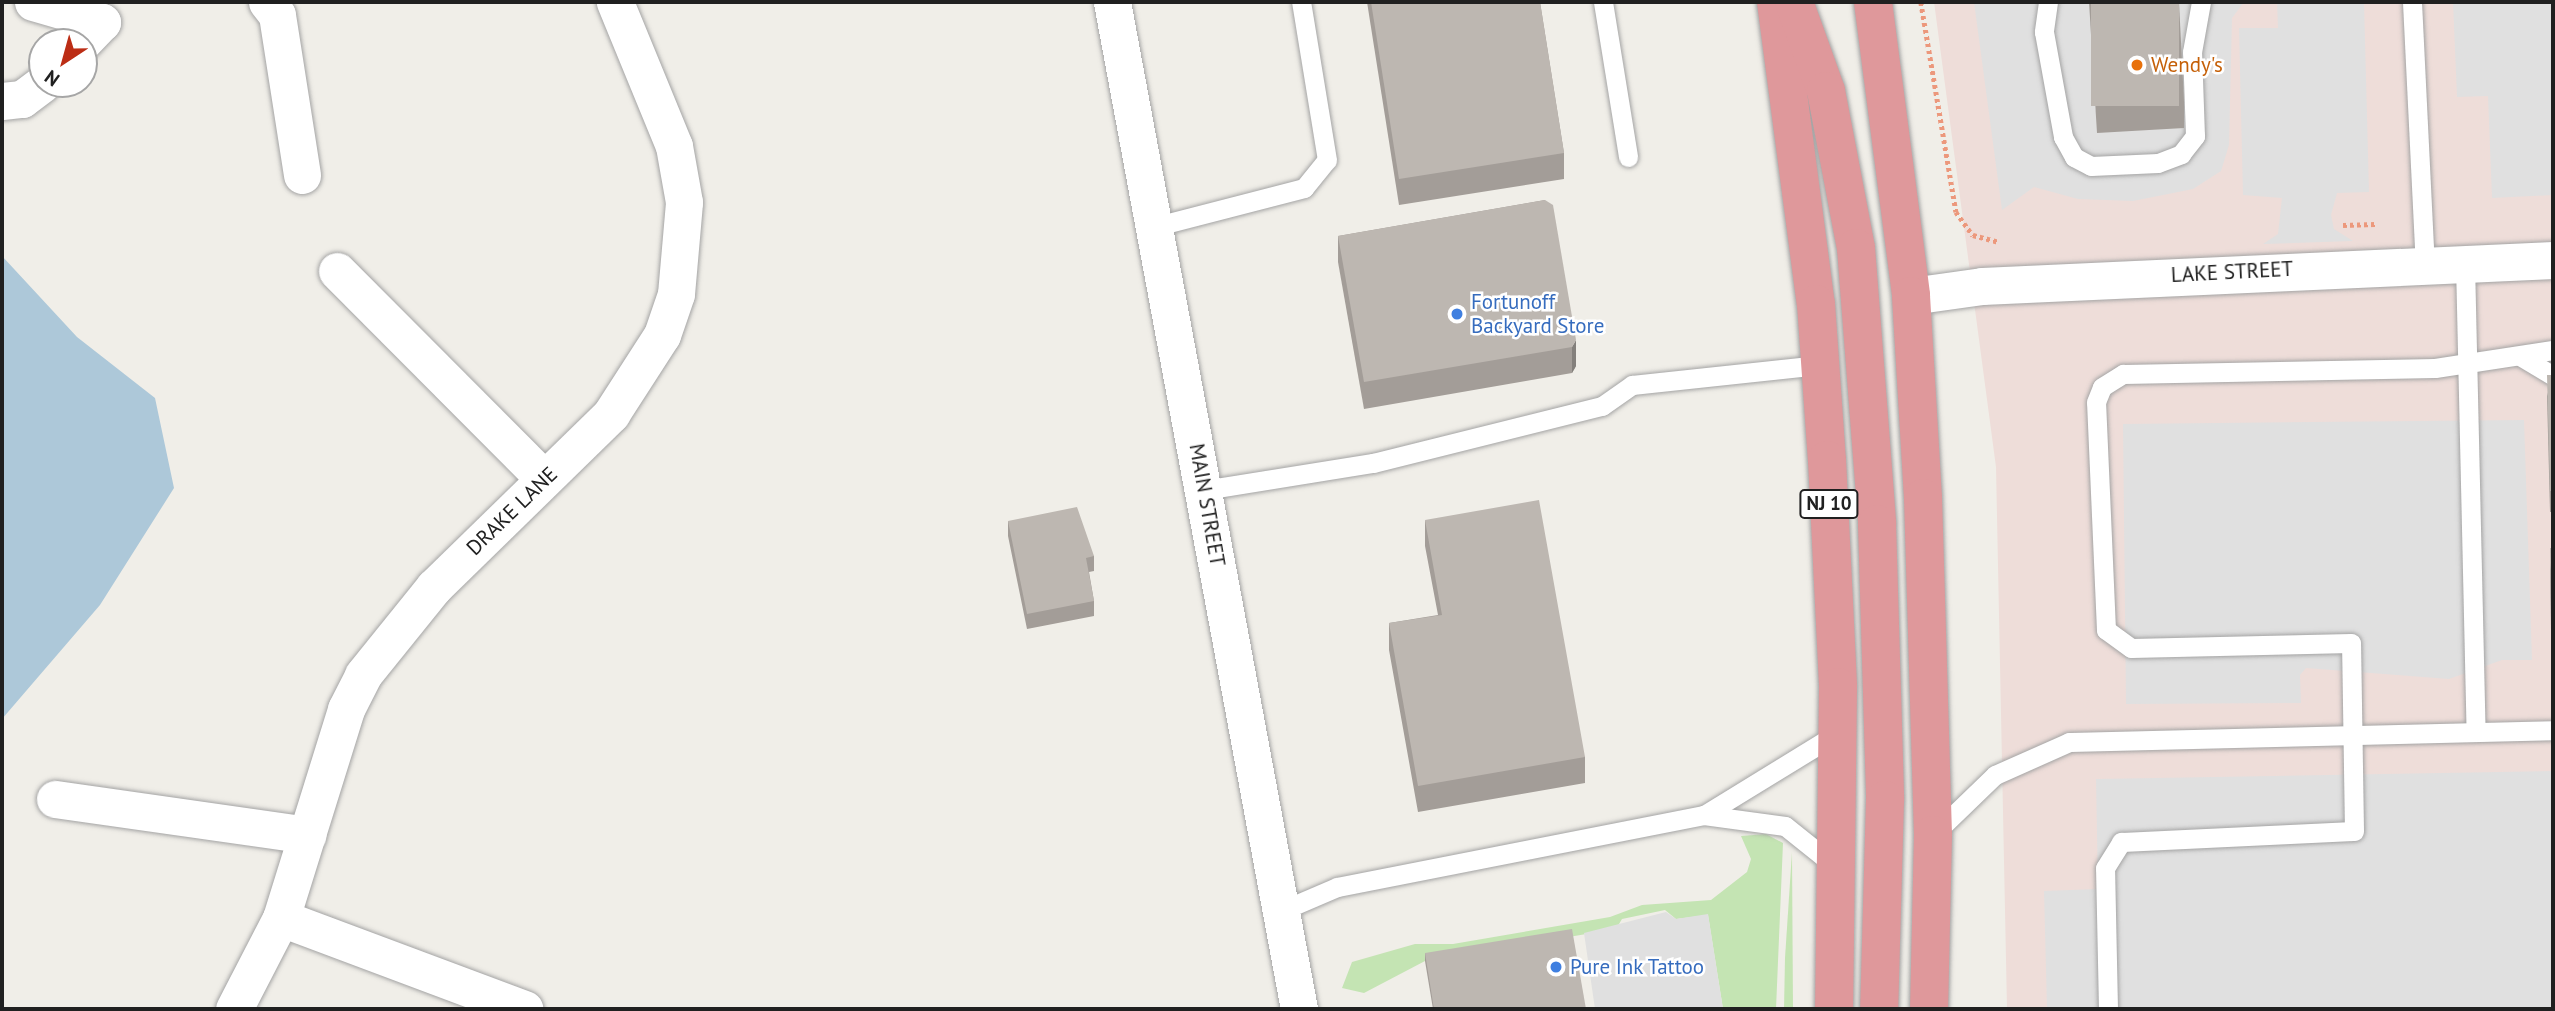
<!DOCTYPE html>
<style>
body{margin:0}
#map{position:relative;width:2555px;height:1011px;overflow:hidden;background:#f0eee8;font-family:"PT Sans",sans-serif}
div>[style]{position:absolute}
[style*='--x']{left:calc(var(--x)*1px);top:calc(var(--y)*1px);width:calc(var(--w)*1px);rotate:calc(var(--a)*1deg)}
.commercial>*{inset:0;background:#eeddd9}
.grass>*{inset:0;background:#c4e4b3}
.parking>*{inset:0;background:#e0e0e0}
.water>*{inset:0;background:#adc8d9}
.path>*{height:4.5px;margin-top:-2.25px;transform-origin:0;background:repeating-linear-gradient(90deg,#ec987c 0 3.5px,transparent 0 7px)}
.roads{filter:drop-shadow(0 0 2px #a4a4a4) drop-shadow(0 0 2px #a4a4a4)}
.lane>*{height:19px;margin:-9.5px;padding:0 9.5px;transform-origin:9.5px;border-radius:9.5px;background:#fff}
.street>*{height:37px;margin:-18.5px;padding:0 18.5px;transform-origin:18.5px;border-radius:18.5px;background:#fff}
.highway>*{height:38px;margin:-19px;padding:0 19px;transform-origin:19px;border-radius:19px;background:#df989b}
.wall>*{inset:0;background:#a39d98}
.shaded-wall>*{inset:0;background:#84807c}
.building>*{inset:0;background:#bdb7b1;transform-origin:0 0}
.dots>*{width:19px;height:19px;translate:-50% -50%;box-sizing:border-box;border:4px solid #fff;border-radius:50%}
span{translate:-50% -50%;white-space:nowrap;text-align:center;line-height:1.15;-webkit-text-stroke:5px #fff;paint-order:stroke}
.shield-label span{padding:2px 5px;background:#fff;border:2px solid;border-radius:5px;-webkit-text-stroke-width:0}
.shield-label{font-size:19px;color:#202020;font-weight:700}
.food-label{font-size:21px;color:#c56008}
.left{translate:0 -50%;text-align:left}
.street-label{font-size:21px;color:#202020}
.shop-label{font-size:21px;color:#366cbe}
.frame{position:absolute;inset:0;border:4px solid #202020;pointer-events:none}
.north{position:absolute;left:28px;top:28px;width:70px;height:70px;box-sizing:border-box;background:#fff;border:2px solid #a6a6a6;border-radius:50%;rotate:216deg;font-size:19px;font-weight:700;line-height:28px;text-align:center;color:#202020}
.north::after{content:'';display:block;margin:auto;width:24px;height:32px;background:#bc2d15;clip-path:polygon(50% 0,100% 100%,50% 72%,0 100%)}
</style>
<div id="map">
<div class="commercial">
<i style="clip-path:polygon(1934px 2px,2553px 2px,2553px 1009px,2007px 1009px,1996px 467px)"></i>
</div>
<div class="grass">
<i style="clip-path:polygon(1766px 834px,1783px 843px,1776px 1009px,1723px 1009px,1708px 915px,1676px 919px,1665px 910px,1622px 919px,1616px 929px,1425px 961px,1364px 993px,1342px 988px,1352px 962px,1415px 944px,1453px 944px,1610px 917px,1642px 905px,1711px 900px,1747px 872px,1751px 859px,1741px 836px)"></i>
<i style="clip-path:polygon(1792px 852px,1793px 1009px,1784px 1009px,1785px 958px)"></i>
</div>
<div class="parking">
<i style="clip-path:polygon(1974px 2px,2244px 2px,2232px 18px,2229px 145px,2221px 171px,2193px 189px,2133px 201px,2078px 199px,2034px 187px,2002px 210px)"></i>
<i style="clip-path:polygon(2277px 2px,2364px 2px,2369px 192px,2337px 193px,2331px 215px,2334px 229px,2353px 241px,2263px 244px,2278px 234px,2282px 198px,2243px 195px,2239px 28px,2278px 28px)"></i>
<i style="clip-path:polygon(2453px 2px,2553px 2px,2553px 195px,2492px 198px,2488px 96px,2457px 97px)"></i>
<i style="clip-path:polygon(2524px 420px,2532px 660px,2502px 660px,2449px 679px,2306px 668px,2300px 675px,2301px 703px,2126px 704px,2123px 424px)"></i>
<i style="clip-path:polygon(2553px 771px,2553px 1009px,2047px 1009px,2044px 891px,2098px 889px,2096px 779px)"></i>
<i style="clip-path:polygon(1666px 912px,1676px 919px,1708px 914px,1723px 1009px,1595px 1009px,1584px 933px)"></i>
</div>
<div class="water">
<i style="clip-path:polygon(2px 256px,77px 337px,155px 398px,174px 488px,100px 605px,2px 719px)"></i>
</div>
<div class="path">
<i style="--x:1921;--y:2;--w:213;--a:80.5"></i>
<i style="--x:1956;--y:212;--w:29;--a:54"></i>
<i style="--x:1973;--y:235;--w:27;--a:15"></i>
<i style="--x:2343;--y:225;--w:32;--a:-2"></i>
</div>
<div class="roads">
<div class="lane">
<i style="--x:1603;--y:2;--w:157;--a:80.8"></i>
<i style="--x:2048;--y:2;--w:30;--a:98"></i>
<i style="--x:2044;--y:32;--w:107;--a:79.7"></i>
<i style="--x:2063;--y:137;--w:23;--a:61"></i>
<i style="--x:2074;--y:157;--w:19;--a:28"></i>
<i style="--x:2091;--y:166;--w:67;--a:-2.6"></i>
<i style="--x:2158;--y:163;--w:25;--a:-21"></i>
<i style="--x:2181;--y:154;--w:23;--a:-52"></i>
<i style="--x:2195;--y:136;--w:84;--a:-92"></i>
<i style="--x:2192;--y:52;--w:51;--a:-79.8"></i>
<i style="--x:2412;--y:2;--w:262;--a:87.2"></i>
<i style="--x:1157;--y:226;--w:152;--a:-14.5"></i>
<i style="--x:1304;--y:188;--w:36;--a:-51"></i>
<i style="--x:1327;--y:160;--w:160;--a:-99.3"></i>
<i style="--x:2465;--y:263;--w:469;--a:88.7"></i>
<i style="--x:2520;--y:356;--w:39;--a:31"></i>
<i style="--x:1204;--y:490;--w:171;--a:-9.1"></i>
<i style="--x:1373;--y:463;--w:236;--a:-14"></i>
<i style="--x:1602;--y:406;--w:37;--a:-35"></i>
<i style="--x:1632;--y:385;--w:188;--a:-6.1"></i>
<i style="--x:1936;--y:832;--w:82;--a:-44"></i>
<i style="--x:1995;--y:775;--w:81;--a:-24"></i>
<i style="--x:2069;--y:742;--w:484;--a:-1.4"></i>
<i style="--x:1835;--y:866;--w:64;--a:-141.3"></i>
<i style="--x:1785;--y:826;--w:82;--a:-172.3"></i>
<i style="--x:1704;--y:815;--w:157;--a:-31.5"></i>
<i style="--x:1281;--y:911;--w:61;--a:-23.2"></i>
<i style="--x:1337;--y:887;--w:374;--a:-11.1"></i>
<i style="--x:2108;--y:1009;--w:141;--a:-91.2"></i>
<i style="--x:2105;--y:868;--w:31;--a:-58"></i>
<i style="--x:2121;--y:842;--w:233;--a:-2.7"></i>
<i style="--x:2354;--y:831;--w:188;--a:-90.9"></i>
<i style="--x:2351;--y:643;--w:220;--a:178.7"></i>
<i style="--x:2131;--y:648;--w:31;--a:-144"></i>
<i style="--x:2106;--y:630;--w:228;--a:-92.5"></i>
<i style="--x:2096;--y:402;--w:16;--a:-68"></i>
<i style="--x:2102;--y:387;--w:25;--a:-32"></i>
<i style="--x:2123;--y:374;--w:312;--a:-1.1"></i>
<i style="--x:2435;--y:368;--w:119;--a:-8.7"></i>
</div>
<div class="street">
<i style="--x:33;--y:2;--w:72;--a:16.2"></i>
<i style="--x:102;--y:22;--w:28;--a:134"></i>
<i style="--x:267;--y:2;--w:16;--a:52"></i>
<i style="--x:277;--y:15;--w:162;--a:81.1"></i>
<i style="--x:1112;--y:2;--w:1024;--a:79.48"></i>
<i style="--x:2;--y:101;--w:20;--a:-6"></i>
<i style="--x:22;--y:99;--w:25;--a:-37"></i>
<i style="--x:337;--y:271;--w:293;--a:45.1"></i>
<i style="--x:1911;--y:296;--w:72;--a:-8"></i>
<i style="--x:1982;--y:286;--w:572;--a:-2.61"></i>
<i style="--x:55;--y:799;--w:255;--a:8.1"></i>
<i style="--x:281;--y:918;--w:260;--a:20.5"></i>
<i style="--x:234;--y:1009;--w:102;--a:-62.7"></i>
<i style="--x:281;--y:918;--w:219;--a:-72.7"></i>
<i style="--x:346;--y:709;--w:38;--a:-63"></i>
<i style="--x:363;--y:675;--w:113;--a:-51.1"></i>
<i style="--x:434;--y:587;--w:248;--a:-44.3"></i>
<i style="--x:611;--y:414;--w:94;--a:-57.2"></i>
<i style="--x:662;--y:335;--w:43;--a:-71.1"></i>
<i style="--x:676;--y:294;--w:92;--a:-85"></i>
<i style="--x:684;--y:202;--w:57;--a:-100.1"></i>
<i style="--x:674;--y:146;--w:156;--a:-112.3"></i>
</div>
<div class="highway">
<i style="--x:1776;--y:2;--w:305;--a:82.5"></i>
<i style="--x:1816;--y:304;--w:156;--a:86"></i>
<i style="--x:1827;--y:460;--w:227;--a:87.2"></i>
<i style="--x:1838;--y:687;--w:322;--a:90.7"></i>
<i style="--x:1794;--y:2;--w:95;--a:70.2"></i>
<i style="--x:1826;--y:91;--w:160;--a:79.2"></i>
<i style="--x:1856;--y:248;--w:277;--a:85.6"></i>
<i style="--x:1877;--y:524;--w:276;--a:88.3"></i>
<i style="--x:1885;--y:800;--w:209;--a:91.6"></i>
<i style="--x:1873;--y:2;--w:296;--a:82.6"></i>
<i style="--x:1911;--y:296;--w:202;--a:86.6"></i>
<i style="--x:1923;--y:498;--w:337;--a:88.3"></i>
<i style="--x:1933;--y:835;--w:174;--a:91.3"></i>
</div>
</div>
<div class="wall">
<i style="clip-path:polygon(1367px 2px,1540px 2px,1564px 153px,1564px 179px,1399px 205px)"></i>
<i style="clip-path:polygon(2089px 2px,2179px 2px,2184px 102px,2184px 128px,2097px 133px)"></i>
<i style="clip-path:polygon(1545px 200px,1576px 366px,1572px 373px,1364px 409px,1338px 262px,1338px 236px)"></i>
<i style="clip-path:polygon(2553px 375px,2553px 512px,2550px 512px,2547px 396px)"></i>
<i style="clip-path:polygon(1425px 520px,1585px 757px,1585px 783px,1418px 812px,1389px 650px,1389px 623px,1438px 615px,1425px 546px)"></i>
<i style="clip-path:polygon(1008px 521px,1094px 556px,1094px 571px,1089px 572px,1094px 601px,1094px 616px,1027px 629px,1008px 536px)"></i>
<i style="clip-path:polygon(2553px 548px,2553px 690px,2552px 690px,2550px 570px)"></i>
<i style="clip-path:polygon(1425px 953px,1586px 1009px,1433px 1009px,1425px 961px)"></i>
</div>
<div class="shaded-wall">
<i style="clip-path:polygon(1576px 340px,1576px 366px,1572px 373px,1572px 347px)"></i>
</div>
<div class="building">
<i style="clip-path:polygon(1371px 2px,1540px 2px,1564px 153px,1399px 179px)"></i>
<i style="left:2091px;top:2px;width:88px;height:104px"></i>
<i style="clip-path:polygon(1545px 200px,1553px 205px,1576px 340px,1572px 347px,1364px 382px,1338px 236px)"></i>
<i style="clip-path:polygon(2547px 375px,2553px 375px,2553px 491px,2550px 491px)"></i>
<i style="clip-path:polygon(1539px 500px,1585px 757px,1418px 786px,1389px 623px,1442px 615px,1425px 520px)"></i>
<i style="clip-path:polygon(1077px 507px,1094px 556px,1086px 558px,1094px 601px,1027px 614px,1008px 521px)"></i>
<i style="clip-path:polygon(2550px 548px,2553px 548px,2553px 668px,2552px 668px)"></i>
<i style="clip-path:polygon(1572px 929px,1586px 1009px,1434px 1009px,1425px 953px)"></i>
</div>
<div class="dots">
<i style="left:2137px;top:65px;background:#e8710a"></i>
<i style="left:1457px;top:314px;background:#3f7fe0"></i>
<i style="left:1556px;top:967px;background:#3f7fe0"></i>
</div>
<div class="shield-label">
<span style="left:1829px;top:504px">NJ 10</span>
</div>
<div class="food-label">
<span class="left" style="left:2151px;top:65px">Wendy's</span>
</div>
<div class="street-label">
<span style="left:2232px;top:272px;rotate:-3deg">LAKE STREET</span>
<span style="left:1207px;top:505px;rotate:80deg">MAIN STREET</span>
<span style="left:512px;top:511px;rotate:-44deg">DRAKE LANE</span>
</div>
<div class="shop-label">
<span class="left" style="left:1471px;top:314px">Fortunoff<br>Backyard Store</span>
<span class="left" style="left:1570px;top:967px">Pure Ink Tattoo</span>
</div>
<div class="frame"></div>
<div class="north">N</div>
</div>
